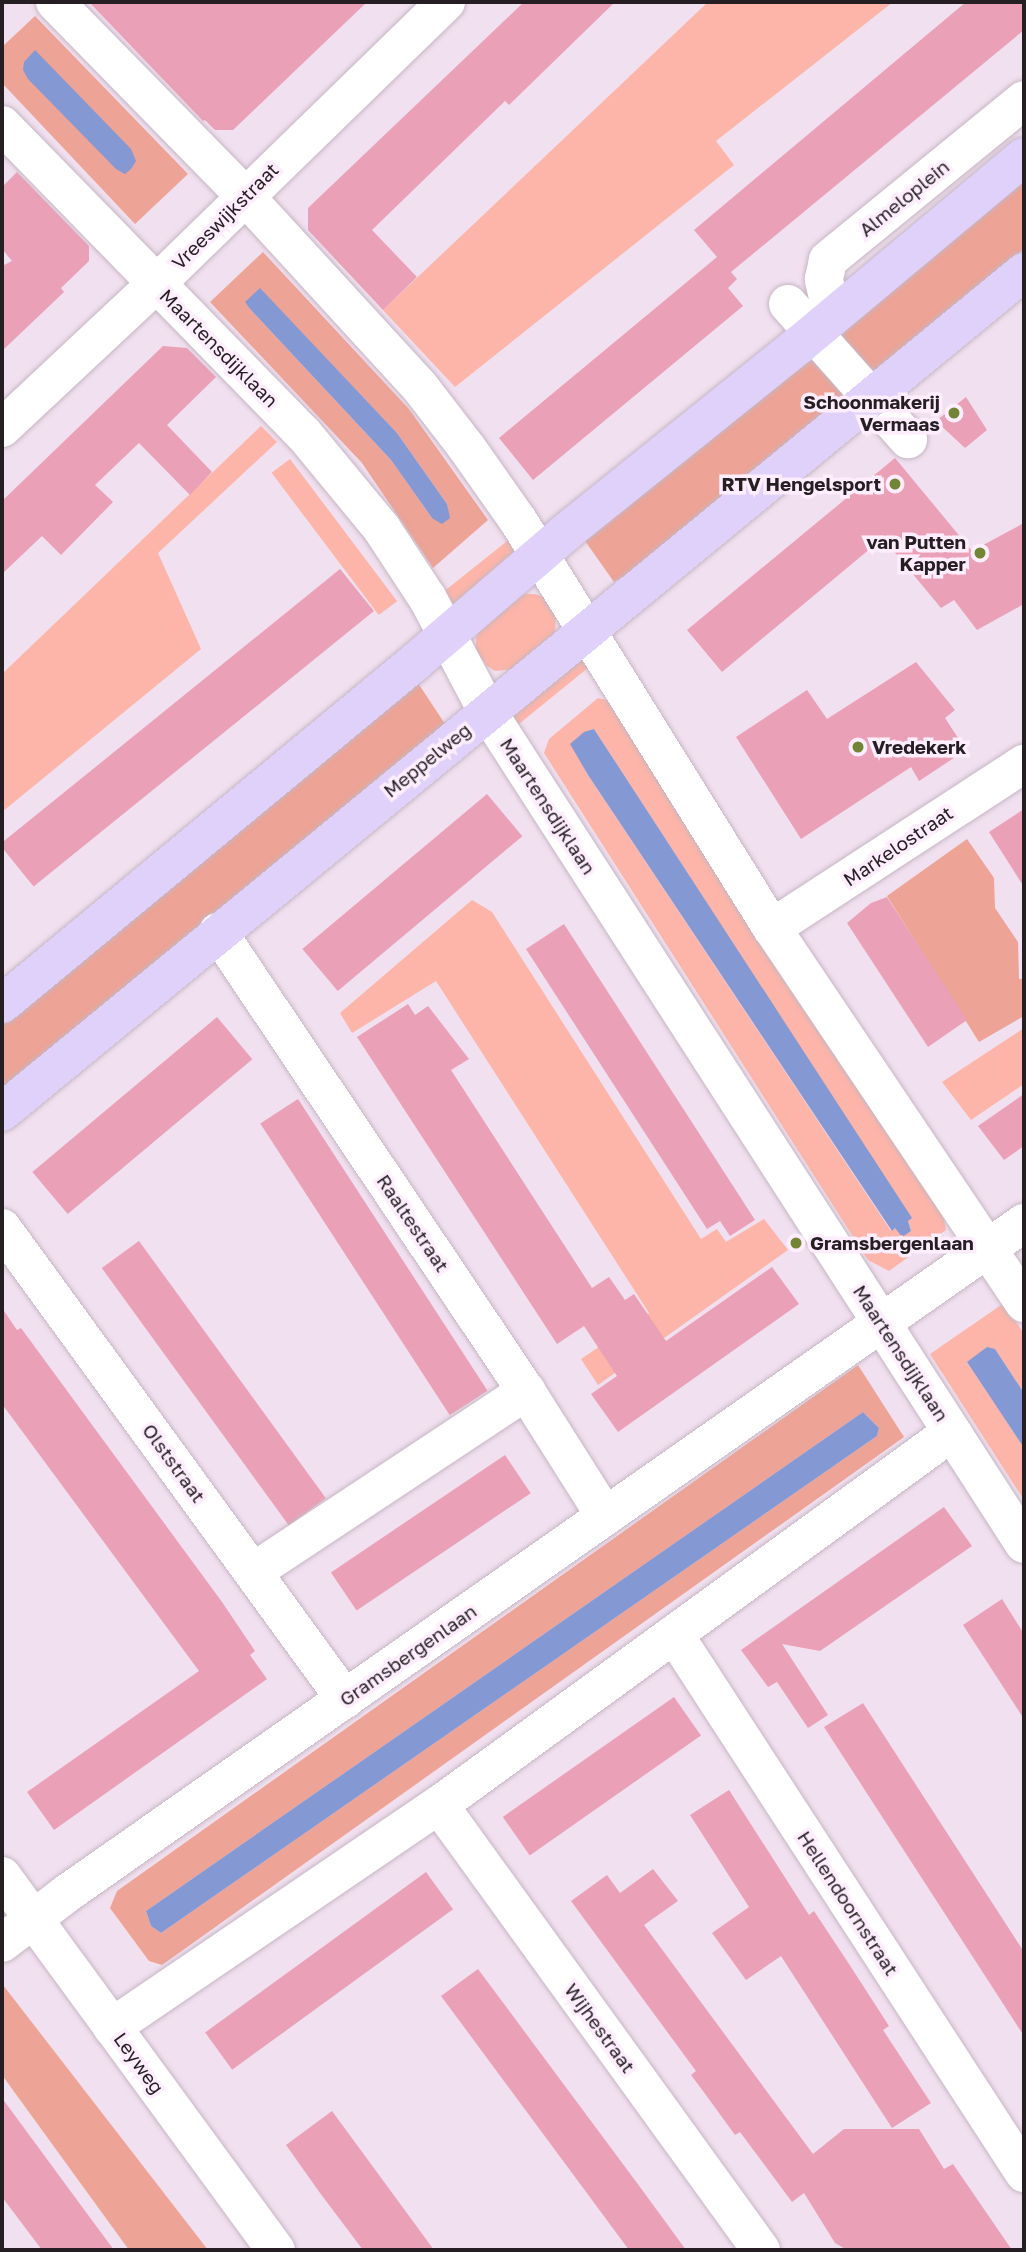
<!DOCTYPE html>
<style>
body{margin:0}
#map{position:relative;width:1026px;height:2252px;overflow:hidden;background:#f1e0ef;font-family:"Golos Text",sans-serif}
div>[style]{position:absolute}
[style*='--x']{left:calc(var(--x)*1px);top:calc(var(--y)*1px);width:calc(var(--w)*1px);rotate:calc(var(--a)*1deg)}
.green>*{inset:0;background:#fcb5a8;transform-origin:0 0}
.forest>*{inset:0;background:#eda395}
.water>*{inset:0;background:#8498d4}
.building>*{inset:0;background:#eaa0b6;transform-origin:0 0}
.roads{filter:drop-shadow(0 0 2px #c6b6c4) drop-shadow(0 0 2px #c6b6c4)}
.minor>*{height:38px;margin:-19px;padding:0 19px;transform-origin:19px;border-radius:19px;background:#fff}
.major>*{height:38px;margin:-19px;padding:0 19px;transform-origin:19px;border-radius:19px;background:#dfd1f9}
.dots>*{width:19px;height:19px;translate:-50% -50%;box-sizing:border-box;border:4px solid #feedfc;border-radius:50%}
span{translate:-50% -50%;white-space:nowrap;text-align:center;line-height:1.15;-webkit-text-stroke:7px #feedfc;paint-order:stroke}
.street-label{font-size:19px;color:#251f24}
.poi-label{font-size:19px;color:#251f24;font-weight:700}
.right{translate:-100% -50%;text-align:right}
.left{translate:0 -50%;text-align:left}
.frame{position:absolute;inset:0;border:4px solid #251f24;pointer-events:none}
</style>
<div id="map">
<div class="green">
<i style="clip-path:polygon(708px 2px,893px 2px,716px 141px,734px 165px,455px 387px,383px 310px)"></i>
<i style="clip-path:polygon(261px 426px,277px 442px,158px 553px,201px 649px,2px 812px,2px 674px)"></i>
<i style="left:290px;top:459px;width:178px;height:23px;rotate:53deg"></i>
<i style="clip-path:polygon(516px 534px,525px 546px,457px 610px,437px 597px)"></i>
<i style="clip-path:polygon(520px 594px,535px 594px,548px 599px,556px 611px,555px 636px,514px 669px,495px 671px,486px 665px,476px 651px,476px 637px,482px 625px)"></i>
<i style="clip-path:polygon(581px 652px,594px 663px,514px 728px,508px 710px)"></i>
<i style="clip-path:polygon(evenodd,598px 698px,611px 701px,942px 1207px,946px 1230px,889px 1271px,868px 1260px,544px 753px,549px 739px,598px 698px,594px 729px,911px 1218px,908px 1221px,911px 1231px,903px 1236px,895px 1228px,891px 1231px,588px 775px,571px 744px,594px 729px)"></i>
<i style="clip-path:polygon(472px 900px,492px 912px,701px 1239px,717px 1229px,726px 1242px,764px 1219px,788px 1250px,598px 1385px,581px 1359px,649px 1313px,436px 981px,352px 1033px,340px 1013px)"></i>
<i style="clip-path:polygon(1024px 1028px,1024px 1084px,971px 1120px,942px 1082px)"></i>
<i style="clip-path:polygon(1004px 1303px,1024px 1334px,1024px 1393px,995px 1349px,967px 1362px,1024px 1448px,1024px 1500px,930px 1354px)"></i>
</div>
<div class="forest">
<i style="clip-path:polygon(35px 16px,188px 174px,135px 224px,2px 83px,2px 47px)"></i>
<i style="clip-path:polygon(1024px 179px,1024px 249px,652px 558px,614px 582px,583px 538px)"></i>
<i style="clip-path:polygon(evenodd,263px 252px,409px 409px,488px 520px,433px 568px,362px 463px,210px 302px,263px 252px,260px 289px,397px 433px,447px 504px,448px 512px,432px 518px,391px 460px,250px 309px,246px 302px,260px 289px)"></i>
<i style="clip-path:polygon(410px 671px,451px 733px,2px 1090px,2px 1020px)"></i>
<i style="clip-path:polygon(967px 839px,994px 878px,995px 908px,1018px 942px,1019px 979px,1024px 979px,1024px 1016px,979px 1042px,887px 896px)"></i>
<i style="clip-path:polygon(evenodd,858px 1365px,904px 1437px,162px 1965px,149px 1961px,110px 1908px,117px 1891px,858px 1365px,863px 1412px,879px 1428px,877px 1436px,161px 1933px,151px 1926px,146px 1911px,863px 1412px)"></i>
<i style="clip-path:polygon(3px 1985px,208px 2250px,129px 2250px,2px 2075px)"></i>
</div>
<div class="water">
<i style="clip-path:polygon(35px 50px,131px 149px,136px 161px,131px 169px,125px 174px,116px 169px,28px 79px,23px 70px,24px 62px)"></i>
<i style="clip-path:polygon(260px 288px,397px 433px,447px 504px,450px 518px,442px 524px,432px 518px,391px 460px,250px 309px,245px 302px)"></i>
<i style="clip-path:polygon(594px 729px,912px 1218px,908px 1221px,911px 1231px,902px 1237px,895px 1228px,892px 1231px,588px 775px,570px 744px,584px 732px)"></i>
<i style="clip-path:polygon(987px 1347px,995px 1349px,1024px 1393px,1024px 1448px,967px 1362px)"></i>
<i style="clip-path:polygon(863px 1412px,879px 1428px,877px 1436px,161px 1933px,151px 1926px,146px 1911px)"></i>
</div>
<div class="building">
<i style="clip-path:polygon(89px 2px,367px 2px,233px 130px,215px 130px,205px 120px,203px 121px)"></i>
<i style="clip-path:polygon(524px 2px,615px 2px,509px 105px,505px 101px,372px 230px,417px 277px,383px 310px,308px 230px,308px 208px)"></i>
<i style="clip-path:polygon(966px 2px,1024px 2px,1024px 30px,731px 272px,737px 279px,728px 288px,743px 306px,533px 480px,499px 438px,717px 257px,694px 230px)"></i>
<i style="clip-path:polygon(17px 172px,89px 246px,89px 261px,61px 288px,64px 292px,2px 351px,2px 266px,12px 261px,2px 249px,2px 187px)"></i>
<i style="clip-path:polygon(163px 346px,187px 348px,216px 377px,167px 425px,212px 472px,190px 495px,139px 443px,95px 485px,113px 502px,61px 555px,42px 536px,2px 574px,2px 501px)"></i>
<i style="clip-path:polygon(966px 397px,987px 430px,965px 448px,936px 421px)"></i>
<i style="clip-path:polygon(895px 458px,972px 551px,1024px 523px,1024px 604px,977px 630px,954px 600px,941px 608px,883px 538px,722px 672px,687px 630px)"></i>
<i style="left:340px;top:569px;width:54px;height:438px;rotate:51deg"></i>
<i style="clip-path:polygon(916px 662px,955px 710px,945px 718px,966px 750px,919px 781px,911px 767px,801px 839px,736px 737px,807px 690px,827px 719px)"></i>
<i style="left:487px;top:794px;width:55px;height:241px;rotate:50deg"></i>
<i style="clip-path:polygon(1024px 809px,1024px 887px,989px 832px)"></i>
<i style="clip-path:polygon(887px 897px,967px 1020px,928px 1047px,847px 923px,871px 903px)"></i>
<i style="clip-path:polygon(564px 924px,755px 1220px,730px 1236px,720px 1221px,707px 1229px,526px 949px)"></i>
<i style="clip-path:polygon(408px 1004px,415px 1015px,428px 1006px,469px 1059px,451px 1070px,592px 1288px,609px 1277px,625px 1300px,634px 1294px,666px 1341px,772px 1267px,799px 1304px,618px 1432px,591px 1394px,617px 1376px,584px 1326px,557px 1344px,357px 1037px)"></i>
<i style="left:217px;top:1017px;width:55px;height:241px;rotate:50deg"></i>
<i style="clip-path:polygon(1024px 1094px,1024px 1146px,1004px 1160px,978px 1126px)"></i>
<i style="left:298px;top:1099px;width:348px;height:45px;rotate:57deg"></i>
<i style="left:139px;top:1241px;width:318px;height:46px;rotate:54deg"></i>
<i style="clip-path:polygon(2px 1308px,17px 1330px,21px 1328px,222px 1602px,255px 1651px,250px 1655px,267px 1679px,54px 1830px,27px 1792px,199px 1671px,2px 1404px)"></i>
<i style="left:505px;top:1455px;width:46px;height:210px;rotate:56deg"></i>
<i style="clip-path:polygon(944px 1507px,972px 1546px,820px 1651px,782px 1644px,828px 1715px,808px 1728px,777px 1682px,768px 1687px,741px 1650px)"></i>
<i style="clip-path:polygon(1002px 1599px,1024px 1634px,1024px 1719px,963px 1625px)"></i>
<i style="left:674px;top:1697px;width:47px;height:209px;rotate:55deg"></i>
<i style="clip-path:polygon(863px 1703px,1024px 1952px,1024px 2036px,824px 1727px)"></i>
<i style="clip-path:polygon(729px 1790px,809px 1915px,814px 1911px,849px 1964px,889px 2026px,883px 2030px,931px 2103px,892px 2128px,781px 1956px,746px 1980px,712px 1933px,749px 1907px,690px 1815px)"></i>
<i style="clip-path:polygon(653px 1869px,678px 1901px,644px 1925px,813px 2154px,844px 2129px,919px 2129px,944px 2169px,953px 2164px,1012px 2250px,847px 2250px,835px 2243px,804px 2193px,792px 2202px,740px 2132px,735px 2135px,703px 2091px,691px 2075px,696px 2071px,571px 1901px,607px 1875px,620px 1893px)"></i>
<i style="left:426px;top:1872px;width:46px;height:273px;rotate:54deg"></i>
<i style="clip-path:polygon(478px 1969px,640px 2187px,686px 2250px,629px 2250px,464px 2027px,441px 1996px)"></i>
<i style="clip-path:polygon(2px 2098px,91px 2219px,114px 2250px,42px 2250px,2px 2197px)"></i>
<i style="clip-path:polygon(332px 2111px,368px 2160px,434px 2250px,363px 2250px,320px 2193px,286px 2145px)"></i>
</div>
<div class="roads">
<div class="minor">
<i style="--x:55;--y:2;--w:270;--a:45.6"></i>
<i style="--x:244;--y:195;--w:260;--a:47.5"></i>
<i style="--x:420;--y:387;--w:77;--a:52.4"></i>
<i style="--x:467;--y:448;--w:90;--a:54.9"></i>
<i style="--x:519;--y:522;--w:478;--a:58.1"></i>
<i style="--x:772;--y:928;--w:452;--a:56.1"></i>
<i style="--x:2;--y:125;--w:431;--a:45.7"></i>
<i style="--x:303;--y:433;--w:124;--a:50.5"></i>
<i style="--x:382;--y:529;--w:84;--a:56.7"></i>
<i style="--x:428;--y:599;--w:127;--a:62.2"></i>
<i style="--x:487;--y:711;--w:991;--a:57.19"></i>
<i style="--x:788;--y:304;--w:181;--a:48.4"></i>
<i style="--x:832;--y:315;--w:37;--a:-103"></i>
<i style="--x:824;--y:279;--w:19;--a:-78"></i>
<i style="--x:828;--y:260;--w:253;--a:-39.2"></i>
<i style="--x:2;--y:428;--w:209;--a:-43.1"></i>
<i style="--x:155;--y:285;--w:406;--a:-44.2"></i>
<i style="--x:772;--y:928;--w:301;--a:-33.1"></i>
<i style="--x:218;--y:932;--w:553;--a:56.14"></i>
<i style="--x:526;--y:1391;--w:148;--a:57.7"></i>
<i style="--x:2;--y:1228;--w:583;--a:53.94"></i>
<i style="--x:253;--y:1572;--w:328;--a:-33.5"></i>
<i style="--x:674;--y:1634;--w:643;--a:57"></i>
<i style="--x:439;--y:1805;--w:549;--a:54.11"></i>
<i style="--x:2;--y:1876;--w:464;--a:53.8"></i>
<i style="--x:2;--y:1943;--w:81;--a:-37.4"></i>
<i style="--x:66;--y:1894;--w:1170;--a:-35.01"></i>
<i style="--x:112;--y:2027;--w:395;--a:-34.2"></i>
<i style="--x:439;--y:1805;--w:634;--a:-36.02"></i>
</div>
<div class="major">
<i style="--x:2;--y:1004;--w:535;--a:-39.61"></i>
<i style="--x:414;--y:663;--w:199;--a:-40.7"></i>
<i style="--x:565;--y:533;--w:300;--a:-38.8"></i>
<i style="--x:799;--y:345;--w:293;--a:-39.9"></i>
<i style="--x:2;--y:1112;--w:1323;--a:-39.42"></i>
</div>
</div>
<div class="dots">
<i style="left:954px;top:413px;background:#728535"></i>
<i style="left:895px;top:484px;background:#728535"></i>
<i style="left:980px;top:553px;background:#728535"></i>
<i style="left:858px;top:747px;background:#728535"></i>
<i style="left:796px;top:1243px;background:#728535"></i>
</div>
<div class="street-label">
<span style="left:904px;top:198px;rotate:-39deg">Almeloplein</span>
<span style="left:225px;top:216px;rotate:-45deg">Vreeswijkstraat</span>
<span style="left:219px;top:348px;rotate:45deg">Maartensdijklaan</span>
<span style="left:427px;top:760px;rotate:-39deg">Meppelweg</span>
<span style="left:548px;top:806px;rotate:57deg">Maartensdijklaan</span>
<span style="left:898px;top:846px;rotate:-34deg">Markelostraat</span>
<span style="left:413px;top:1223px;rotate:56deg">Raaltestraat</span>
<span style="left:901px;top:1353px;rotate:57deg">Maartensdijklaan</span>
<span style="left:174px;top:1463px;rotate:54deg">Olststraat</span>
<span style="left:408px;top:1655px;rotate:-35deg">Gramsbergenlaan</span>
<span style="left:848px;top:1903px;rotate:57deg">Hellendoornstraat</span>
<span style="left:600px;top:2028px;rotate:54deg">Wijhestraat</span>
<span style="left:139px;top:2063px;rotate:54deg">Leyweg</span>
</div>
<div class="poi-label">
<span class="right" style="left:940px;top:413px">Schoonmakerij<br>Vermaas</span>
<span class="right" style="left:881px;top:484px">RTV Hengelsport</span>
<span class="right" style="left:966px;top:553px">van Putten<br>Kapper</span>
<span class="left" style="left:872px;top:747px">Vredekerk</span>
<span class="left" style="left:810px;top:1243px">Gramsbergenlaan</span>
</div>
<div class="frame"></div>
</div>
